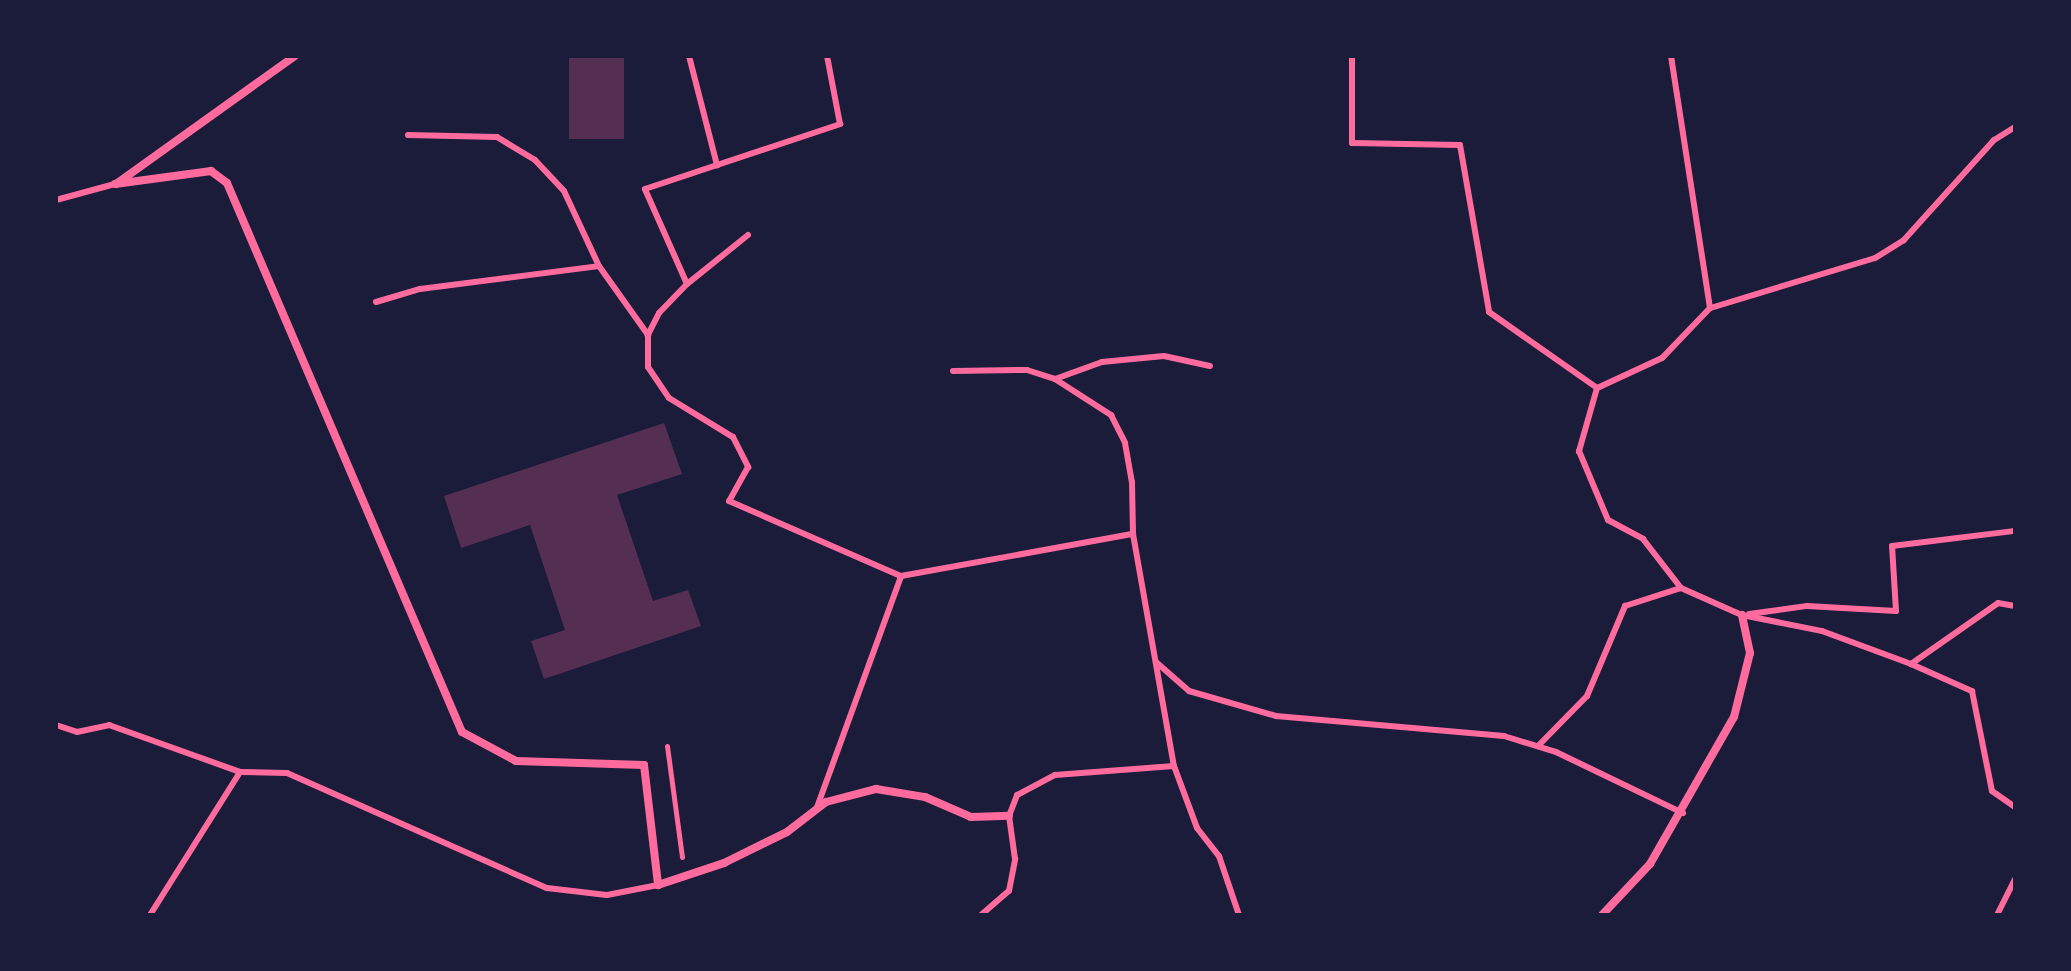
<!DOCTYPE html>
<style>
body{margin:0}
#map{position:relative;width:2071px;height:971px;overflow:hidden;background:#1b1b3a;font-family:Lato,sans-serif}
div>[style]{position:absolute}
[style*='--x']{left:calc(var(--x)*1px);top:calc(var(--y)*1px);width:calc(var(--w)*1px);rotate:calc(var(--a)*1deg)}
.building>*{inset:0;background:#542f53;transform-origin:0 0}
.path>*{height:5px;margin:-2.5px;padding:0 2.5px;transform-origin:2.5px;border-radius:2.5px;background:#ff6b9d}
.service>*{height:6px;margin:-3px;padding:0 3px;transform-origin:3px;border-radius:3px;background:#ff6b9d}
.minor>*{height:8px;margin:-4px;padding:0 4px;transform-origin:4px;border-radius:4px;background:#ff6b9d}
span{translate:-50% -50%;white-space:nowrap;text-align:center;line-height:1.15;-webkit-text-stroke:6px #1b1b3a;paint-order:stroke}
.frame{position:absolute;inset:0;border:58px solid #1b1b3a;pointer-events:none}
</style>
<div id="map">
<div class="building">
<i style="left:569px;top:56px;width:55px;height:83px"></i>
<i style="clip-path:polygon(664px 423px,682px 474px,617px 495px,653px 601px,688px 590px,701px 626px,544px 679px,531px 641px,565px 630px,530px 525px,461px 548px,444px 496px)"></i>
</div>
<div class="path">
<i style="--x:667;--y:746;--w:112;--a:82.3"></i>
</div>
<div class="service">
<i style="--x:689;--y:56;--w:113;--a:75.6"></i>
<i style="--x:1352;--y:56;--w:87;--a:90"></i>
<i style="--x:1352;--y:143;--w:108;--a:1.1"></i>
<i style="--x:1460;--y:145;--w:169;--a:80.1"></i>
<i style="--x:1489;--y:312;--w:132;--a:35.1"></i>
<i style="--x:1671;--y:56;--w:255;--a:81.2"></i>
<i style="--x:2015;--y:127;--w:25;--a:148"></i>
<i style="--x:1994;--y:140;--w:135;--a:132"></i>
<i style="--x:1904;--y:240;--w:34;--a:148"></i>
<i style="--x:1875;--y:258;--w:172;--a:163.1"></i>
<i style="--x:1710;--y:308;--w:69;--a:133.8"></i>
<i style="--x:1662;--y:358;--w:72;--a:155.2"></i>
<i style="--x:1597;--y:388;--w:66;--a:105.9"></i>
<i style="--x:1579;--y:451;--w:75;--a:67.2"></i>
<i style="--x:1608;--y:520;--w:40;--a:28"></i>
<i style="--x:1643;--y:539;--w:62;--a:52.2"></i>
<i style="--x:1681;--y:588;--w:67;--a:23.9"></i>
<i style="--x:1742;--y:615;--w:82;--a:11.3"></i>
<i style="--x:1822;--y:631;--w:95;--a:20.3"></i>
<i style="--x:1911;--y:664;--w:106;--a:-35"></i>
<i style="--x:1998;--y:603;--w:17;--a:10"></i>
<i style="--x:408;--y:135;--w:89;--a:1.3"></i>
<i style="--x:497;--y:137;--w:44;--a:31.2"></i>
<i style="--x:535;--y:160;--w:42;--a:46.9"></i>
<i style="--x:564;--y:191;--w:83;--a:65"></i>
<i style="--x:599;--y:266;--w:85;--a:54.6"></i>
<i style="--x:56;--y:200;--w:61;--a:-15.2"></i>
<i style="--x:748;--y:235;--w:78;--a:141.2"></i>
<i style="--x:687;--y:284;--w:40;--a:134"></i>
<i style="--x:659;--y:313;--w:25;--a:117"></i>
<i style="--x:648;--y:335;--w:32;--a:90"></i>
<i style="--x:648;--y:367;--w:37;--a:56"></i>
<i style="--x:669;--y:398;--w:75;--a:31.4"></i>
<i style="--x:733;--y:437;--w:34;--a:63"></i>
<i style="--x:748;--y:467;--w:39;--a:119"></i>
<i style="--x:729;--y:501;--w:188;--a:23.6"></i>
<i style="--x:901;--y:576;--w:236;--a:-10.3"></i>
<i style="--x:1133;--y:534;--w:236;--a:80"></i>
<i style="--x:1174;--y:766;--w:66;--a:69.6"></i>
<i style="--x:1197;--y:828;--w:36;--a:52"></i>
<i style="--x:1219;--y:856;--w:62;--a:71.3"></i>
<i style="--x:687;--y:284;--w:104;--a:-113.9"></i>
<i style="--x:645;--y:189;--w:206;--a:-18.4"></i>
<i style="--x:840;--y:124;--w:69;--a:-100.8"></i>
<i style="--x:376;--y:302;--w:46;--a:-16.5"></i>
<i style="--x:420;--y:289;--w:180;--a:-7.3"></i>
<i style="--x:953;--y:371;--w:74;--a:-0.8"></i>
<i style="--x:1027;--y:370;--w:29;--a:18"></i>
<i style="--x:1055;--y:379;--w:67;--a:32.7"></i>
<i style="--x:1111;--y:415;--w:31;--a:63"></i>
<i style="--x:1125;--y:443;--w:40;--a:80"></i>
<i style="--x:1132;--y:482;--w:52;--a:88.9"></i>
<i style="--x:1055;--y:379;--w:50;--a:-19.9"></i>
<i style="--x:1102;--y:362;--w:62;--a:-5.5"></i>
<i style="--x:1164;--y:356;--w:47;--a:12.3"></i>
<i style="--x:1749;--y:614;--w:59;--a:-7.9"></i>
<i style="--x:1807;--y:606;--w:89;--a:3.2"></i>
<i style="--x:1896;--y:611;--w:65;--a:-93.5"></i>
<i style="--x:1892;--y:546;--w:124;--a:-7"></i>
<i style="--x:1156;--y:662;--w:44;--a:41.3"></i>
<i style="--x:1189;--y:691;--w:91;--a:16"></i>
<i style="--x:1276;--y:716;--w:229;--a:5"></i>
<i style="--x:1504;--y:736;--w:54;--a:17.1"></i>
<i style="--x:1556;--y:752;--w:141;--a:25.7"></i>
<i style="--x:1911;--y:664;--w:67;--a:23.9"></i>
<i style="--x:1972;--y:691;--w:102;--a:78.7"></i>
<i style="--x:1992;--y:791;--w:28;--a:35"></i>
<i style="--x:56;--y:725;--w:22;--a:18"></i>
<i style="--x:77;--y:732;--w:33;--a:-12"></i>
<i style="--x:109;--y:725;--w:139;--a:19.7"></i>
<i style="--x:240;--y:772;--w:47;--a:1.2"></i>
<i style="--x:287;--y:773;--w:284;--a:23.9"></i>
<i style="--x:547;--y:888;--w:60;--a:6.7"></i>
<i style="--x:607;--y:895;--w:52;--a:-11.1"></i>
<i style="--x:1538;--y:746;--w:70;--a:-45.6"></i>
<i style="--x:1587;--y:696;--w:98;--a:-67.1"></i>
<i style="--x:1625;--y:606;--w:59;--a:-17.8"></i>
<i style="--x:816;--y:810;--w:249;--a:-70"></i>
<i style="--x:150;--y:915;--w:169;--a:-57.8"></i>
<i style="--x:981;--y:915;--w:37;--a:-41"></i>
<i style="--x:1009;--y:891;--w:33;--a:-79"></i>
<i style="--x:1015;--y:859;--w:43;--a:-97.9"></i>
<i style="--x:1009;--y:816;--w:22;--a:-69"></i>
<i style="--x:1017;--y:795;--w:43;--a:-27.8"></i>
<i style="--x:1055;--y:775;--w:119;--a:-4.3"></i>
<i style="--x:1997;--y:915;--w:40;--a:-63.4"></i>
</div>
<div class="minor">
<i style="--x:115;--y:184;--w:97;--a:-7.7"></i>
<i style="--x:211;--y:171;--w:20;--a:37"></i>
<i style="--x:227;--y:183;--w:597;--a:66.83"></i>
<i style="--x:462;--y:732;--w:61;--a:28.2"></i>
<i style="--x:516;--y:761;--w:128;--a:1.8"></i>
<i style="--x:644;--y:765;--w:121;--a:83.3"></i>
<i style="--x:658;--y:885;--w:70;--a:-18.4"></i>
<i style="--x:724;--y:863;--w:70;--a:-26.2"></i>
<i style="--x:787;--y:832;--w:49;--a:-37.6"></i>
<i style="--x:826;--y:802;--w:52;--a:-14.6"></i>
<i style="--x:876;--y:789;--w:50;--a:9.3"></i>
<i style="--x:925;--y:797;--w:50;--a:23.5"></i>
<i style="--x:971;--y:817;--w:38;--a:-2"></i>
<i style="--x:116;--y:184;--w:220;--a:-35.6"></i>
<i style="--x:1602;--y:915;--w:70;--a:-46.7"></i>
<i style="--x:1650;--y:864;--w:169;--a:-60.3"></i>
<i style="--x:1734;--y:717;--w:66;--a:-76"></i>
<i style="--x:1750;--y:653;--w:39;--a:-102"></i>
</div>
<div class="frame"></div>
</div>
